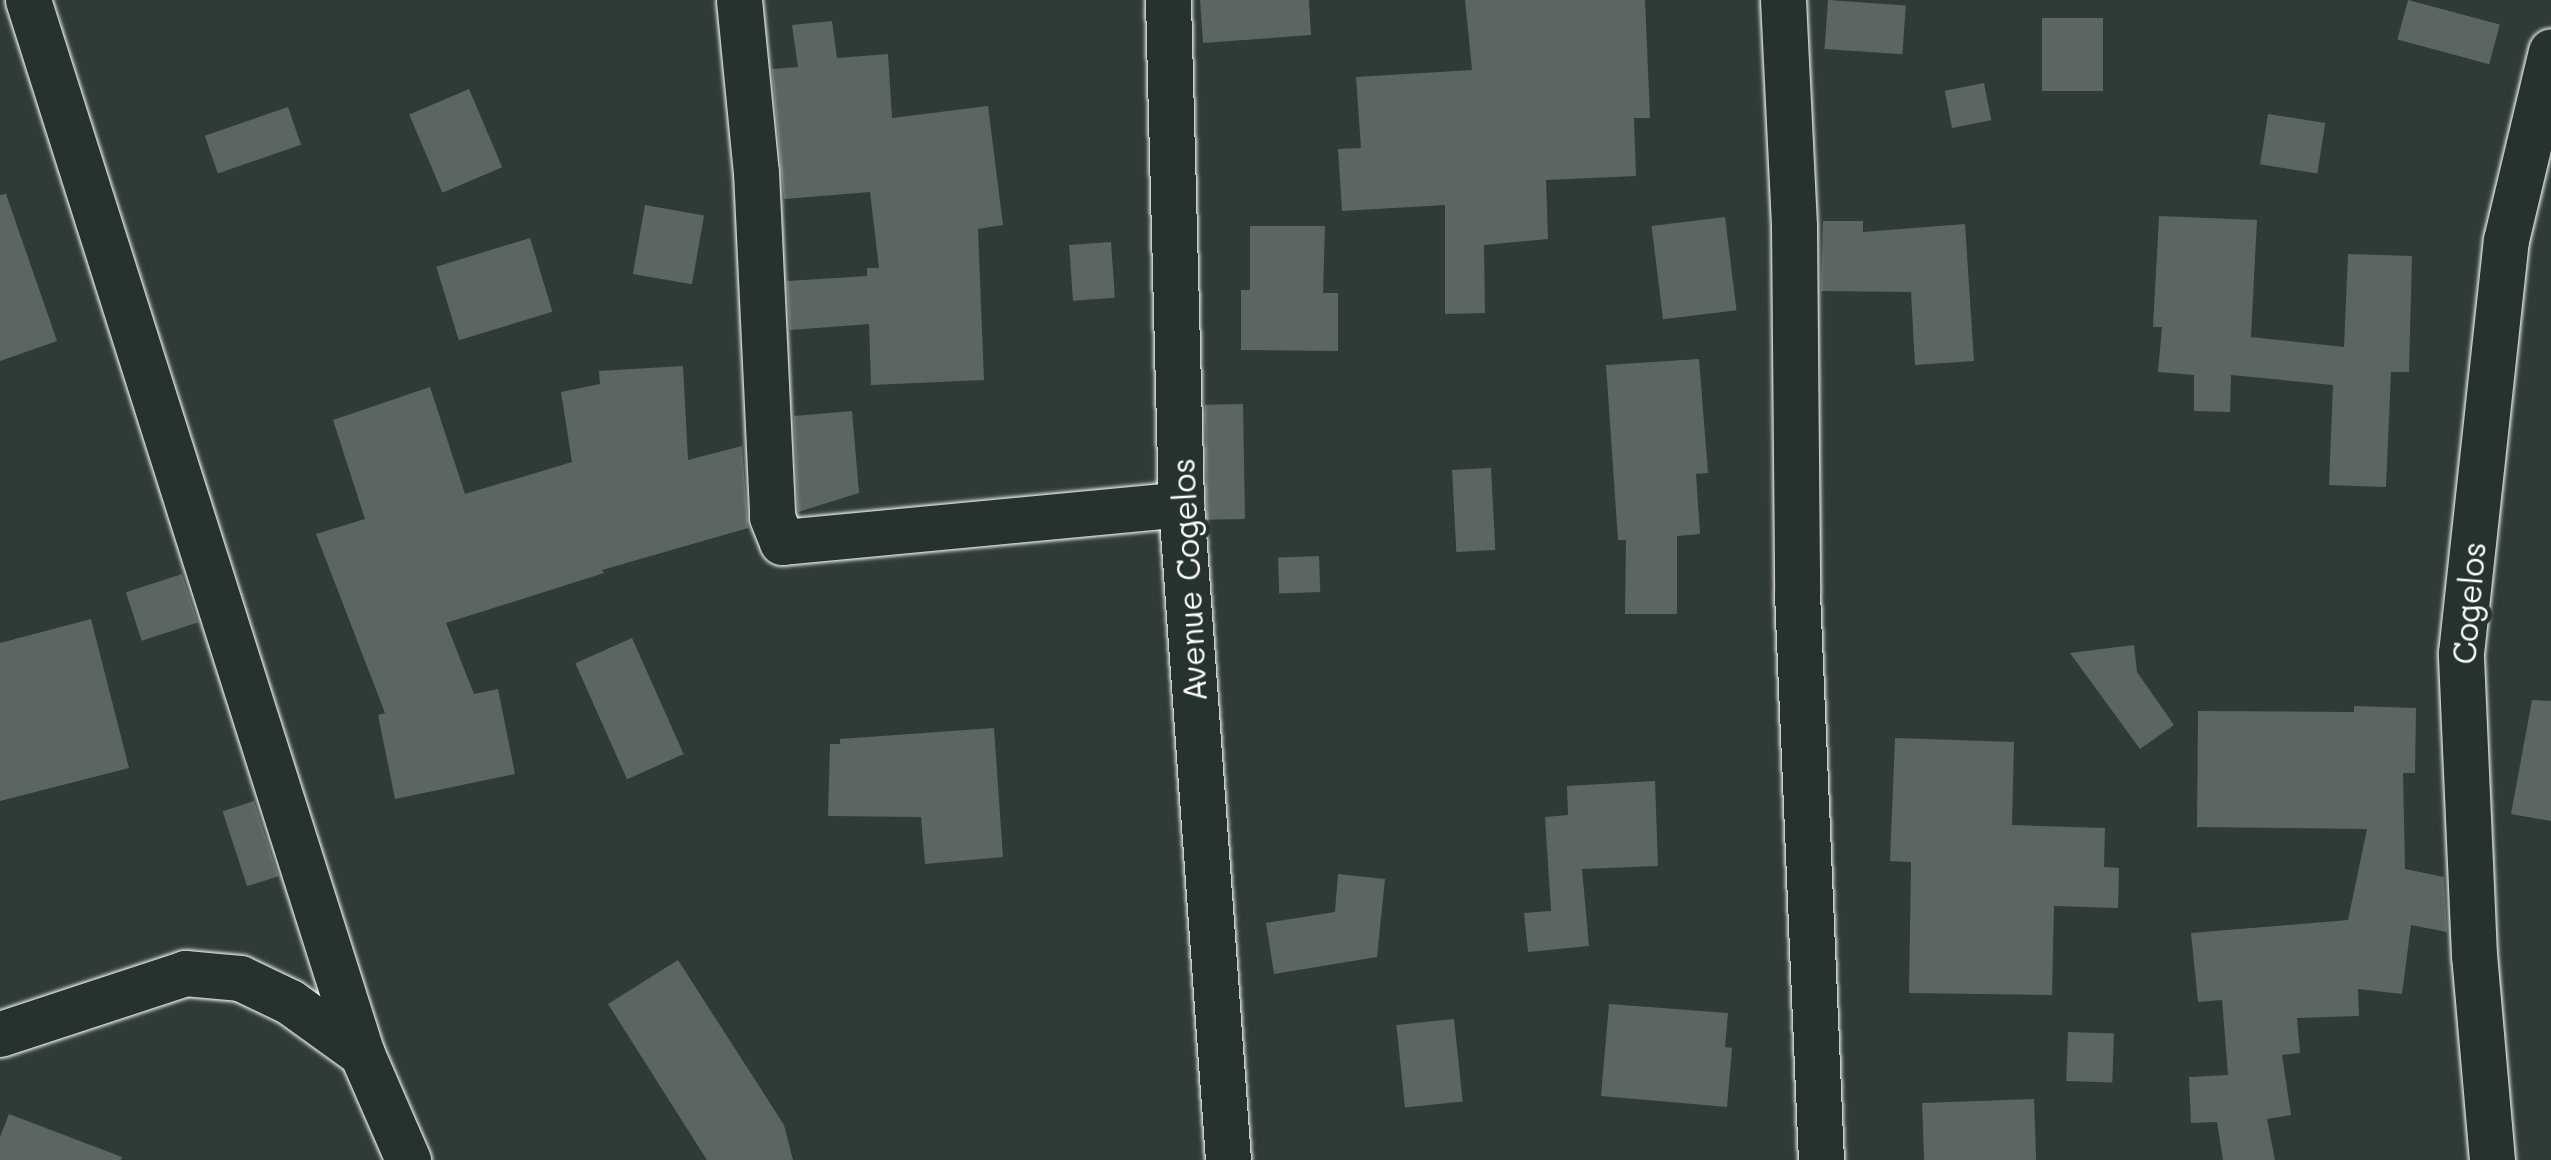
<!DOCTYPE html>
<style>
body{margin:0}
#map{position:relative;width:2551px;height:1160px;overflow:hidden;background:#2f3b35;font-family:Mali,sans-serif}
div>[style]{position:absolute}
[style*='--x']{left:calc(var(--x)*1px);top:calc(var(--y)*1px);width:calc(var(--w)*1px);rotate:calc(var(--a)*1deg)}
.building>*{inset:0;background:#5b6661;transform-origin:0 0}
.roads{filter:drop-shadow(0 0 2px #fff) drop-shadow(0 0 2px #fff)}
.minor>*{height:45px;margin:-22.5px;padding:0 22.5px;transform-origin:22.5px;border-radius:22.5px;background:#26332d}
span{translate:-50% -50%;white-space:nowrap;text-align:center;line-height:1.15;-webkit-text-stroke:9px #26332d;paint-order:stroke}
.street-label{font-size:32px;color:#fff}
</style>
<div id="map">
<div class="building">
<i style="clip-path:polygon(1200px 0,1309px 0,1311px 35px,1203px 43px)"></i>
<i style="clip-path:polygon(1465px 0,1645px 0,1650px 118px,1634px 118px,1636px 176px,1546px 180px,1548px 239px,1484px 245px,1485px 313px,1445px 314px,1445px 205px,1342px 211px,1338px 149px,1361px 148px,1356px 77px,1472px 70px)"></i>
<i style="left:1828px;top:0;width:78px;height:49px;rotate:4deg"></i>
<i style="left:2408px;top:0;width:95px;height:41px;rotate:15deg"></i>
<i style="left:2042px;top:18px;width:61px;height:73px"></i>
<i style="clip-path:polygon(832px 21px,837px 58px,888px 54px,892px 118px,988px 106px,1003px 225px,978px 229px,984px 380px,871px 385px,869px 324px,790px 330px,787px 281px,867px 276px,867px 268px,879px 268px,870px 192px,784px 199px,772px 69px,798px 67px,792px 25px)"></i>
<i style="left:1984px;top:83px;width:38px;height:40px;rotate:79deg"></i>
<i style="left:469px;top:89px;width:85px;height:65px;rotate:67deg"></i>
<i style="left:288px;top:107px;width:40px;height:88px;rotate:71deg"></i>
<i style="left:2268px;top:114px;width:58px;height:51px;rotate:9deg"></i>
<i style="clip-path:polygon(6px 194px,57px 341px,0 361px,0 195px)"></i>
<i style="left:645px;top:205px;width:60px;height:70px;rotate:10deg"></i>
<i style="clip-path:polygon(2159px 216px,2257px 220px,2251px 337px,2344px 347px,2348px 254px,2412px 256px,2409px 372px,2391px 372px,2386px 487px,2329px 485px,2333px 385px,2231px 375px,2230px 412px,2194px 411px,2194px 375px,2158px 372px,2162px 327px,2153px 327px)"></i>
<i style="left:1725px;top:217px;width:94px;height:74px;rotate:83deg"></i>
<i style="clip-path:polygon(1823px 221px,1863px 221px,1863px 232px,1965px 224px,1974px 361px,1915px 365px,1911px 292px,1821px 291px)"></i>
<i style="clip-path:polygon(1250px 226px,1325px 226px,1323px 293px,1338px 293px,1338px 351px,1241px 350px,1241px 290px,1250px 290px)"></i>
<i style="left:530px;top:238px;width:77px;height:98px;rotate:73deg"></i>
<i style="left:1111px;top:242px;width:56px;height:42px;rotate:86deg"></i>
<i style="clip-path:polygon(1699px 359px,1708px 473px,1696px 474px,1700px 534px,1677px 536px,1677px 614px,1625px 614px,1626px 540px,1618px 540px,1606px 365px)"></i>
<i style="clip-path:polygon(683px 366px,688px 460px,742px 446px,748px 528px,602px 570px,604px 573px,446px 623px,474px 694px,498px 689px,515px 774px,395px 799px,378px 715px,385px 713px,316px 534px,365px 519px,333px 420px,430px 387px,465px 494px,572px 462px,561px 392px,600px 384px,599px 371px)"></i>
<i style="left:1243px;top:404px;width:115px;height:38px;rotate:89deg"></i>
<i style="clip-path:polygon(852px 411px,859px 493px,798px 512px,794px 416px)"></i>
<i style="left:1491px;top:468px;width:82px;height:39px;rotate:87deg"></i>
<i style="left:1319px;top:556px;width:36px;height:41px;rotate:88deg"></i>
<i style="left:182px;top:574px;width:51px;height:59px;rotate:72deg"></i>
<i style="clip-path:polygon(91px 619px,129px 768px,0 801px,0 643px)"></i>
<i style="left:632px;top:638px;width:127px;height:62px;rotate:66deg"></i>
<i style="clip-path:polygon(2134px 645px,2137px 672px,2174px 725px,2140px 749px,2070px 653px)"></i>
<i style="clip-path:polygon(2532px 700px,2551px 701px,2551px 821px,2511px 814px)"></i>
<i style="clip-path:polygon(2354px 706px,2416px 708px,2415px 773px,2403px 773px,2405px 869px,2444px 877px,2447px 932px,2411px 925px,2402px 994px,2358px 989px,2359px 1016px,2297px 1018px,2300px 1053px,2282px 1055px,2291px 1115px,2267px 1119px,2275px 1160px,2223px 1160px,2217px 1122px,2191px 1123px,2189px 1077px,2228px 1075px,2222px 1000px,2198px 1002px,2191px 933px,2348px 920px,2367px 829px,2197px 827px,2198px 711px,2354px 712px)"></i>
<i style="clip-path:polygon(994px 728px,1003px 857px,925px 864px,921px 817px,828px 816px,830px 744px,840px 744px,840px 739px)"></i>
<i style="clip-path:polygon(1895px 738px,2014px 742px,2012px 825px,2105px 828px,2104px 867px,2119px 868px,2118px 908px,2054px 906px,2052px 995px,1909px 993px,1911px 862px,1890px 861px)"></i>
<i style="clip-path:polygon(1655px 781px,1658px 866px,1582px 869px,1589px 946px,1528px 952px,1524px 913px,1551px 911px,1545px 817px,1568px 815px,1567px 786px)"></i>
<i style="left:254px;top:801px;width:79px;height:33px;rotate:72deg"></i>
<i style="clip-path:polygon(1338px 874px,1385px 879px,1377px 957px,1274px 974px,1266px 923px,1335px 912px)"></i>
<i style="clip-path:polygon(678px 960px,784px 1125px,793px 1160px,707px 1160px,608px 1004px)"></i>
<i style="clip-path:polygon(1609px 1004px,1728px 1013px,1725px 1047px,1732px 1048px,1727px 1107px,1601px 1096px)"></i>
<i style="left:1454px;top:1019px;width:83px;height:58px;rotate:84deg"></i>
<i style="left:2068px;top:1032px;width:46px;height:49px;rotate:2deg"></i>
<i style="left:2034px;top:1099px;width:61px;height:112px;rotate:88deg"></i>
<i style="clip-path:polygon(9px 1114px,122px 1157px,121px 1160px,0 1160px,0 1137px)"></i>
</div>
<div class="roads">
<div class="minor">
<i style="--x:28;--y:0;--w:1106;--a:72.42"></i>
<i style="--x:362;--y:1054;--w:116;--a:66.5"></i>
<i style="--x:739;--y:0;--w:173;--a:84.4"></i>
<i style="--x:756;--y:172;--w:345;--a:87.3"></i>
<i style="--x:772;--y:517;--w:27;--a:68"></i>
<i style="--x:782;--y:542;--w:401;--a:-5.4"></i>
<i style="--x:1168;--y:0;--w:504;--a:88.52"></i>
<i style="--x:1181;--y:504;--w:658;--a:85.9"></i>
<i style="--x:1783;--y:0;--w:227;--a:87.2"></i>
<i style="--x:1794;--y:227;--w:366;--a:89.5"></i>
<i style="--x:1797;--y:593;--w:568;--a:87.58"></i>
<i style="--x:0;--y:1034;--w:195;--a:-18.2"></i>
<i style="--x:185;--y:973;--w:55;--a:5.2"></i>
<i style="--x:240;--y:978;--w:55;--a:25.6"></i>
<i style="--x:290;--y:1002;--w:89;--a:35.8"></i>
<i style="--x:2492;--y:1160;--w:206;--a:-95"></i>
<i style="--x:2474;--y:955;--w:302;--a:-92.5"></i>
<i style="--x:2461;--y:653;--w:415;--a:-83.8"></i>
<i style="--x:2506;--y:240;--w:194;--a:-76.6"></i>
</div>
</div>
<div class="street-label">
<span style="left:1188px;top:580px;rotate:-93deg">Avenue Cogelos</span>
<span style="left:2468px;top:603px;rotate:-85deg">Cogelos</span>
</div>
</div>
